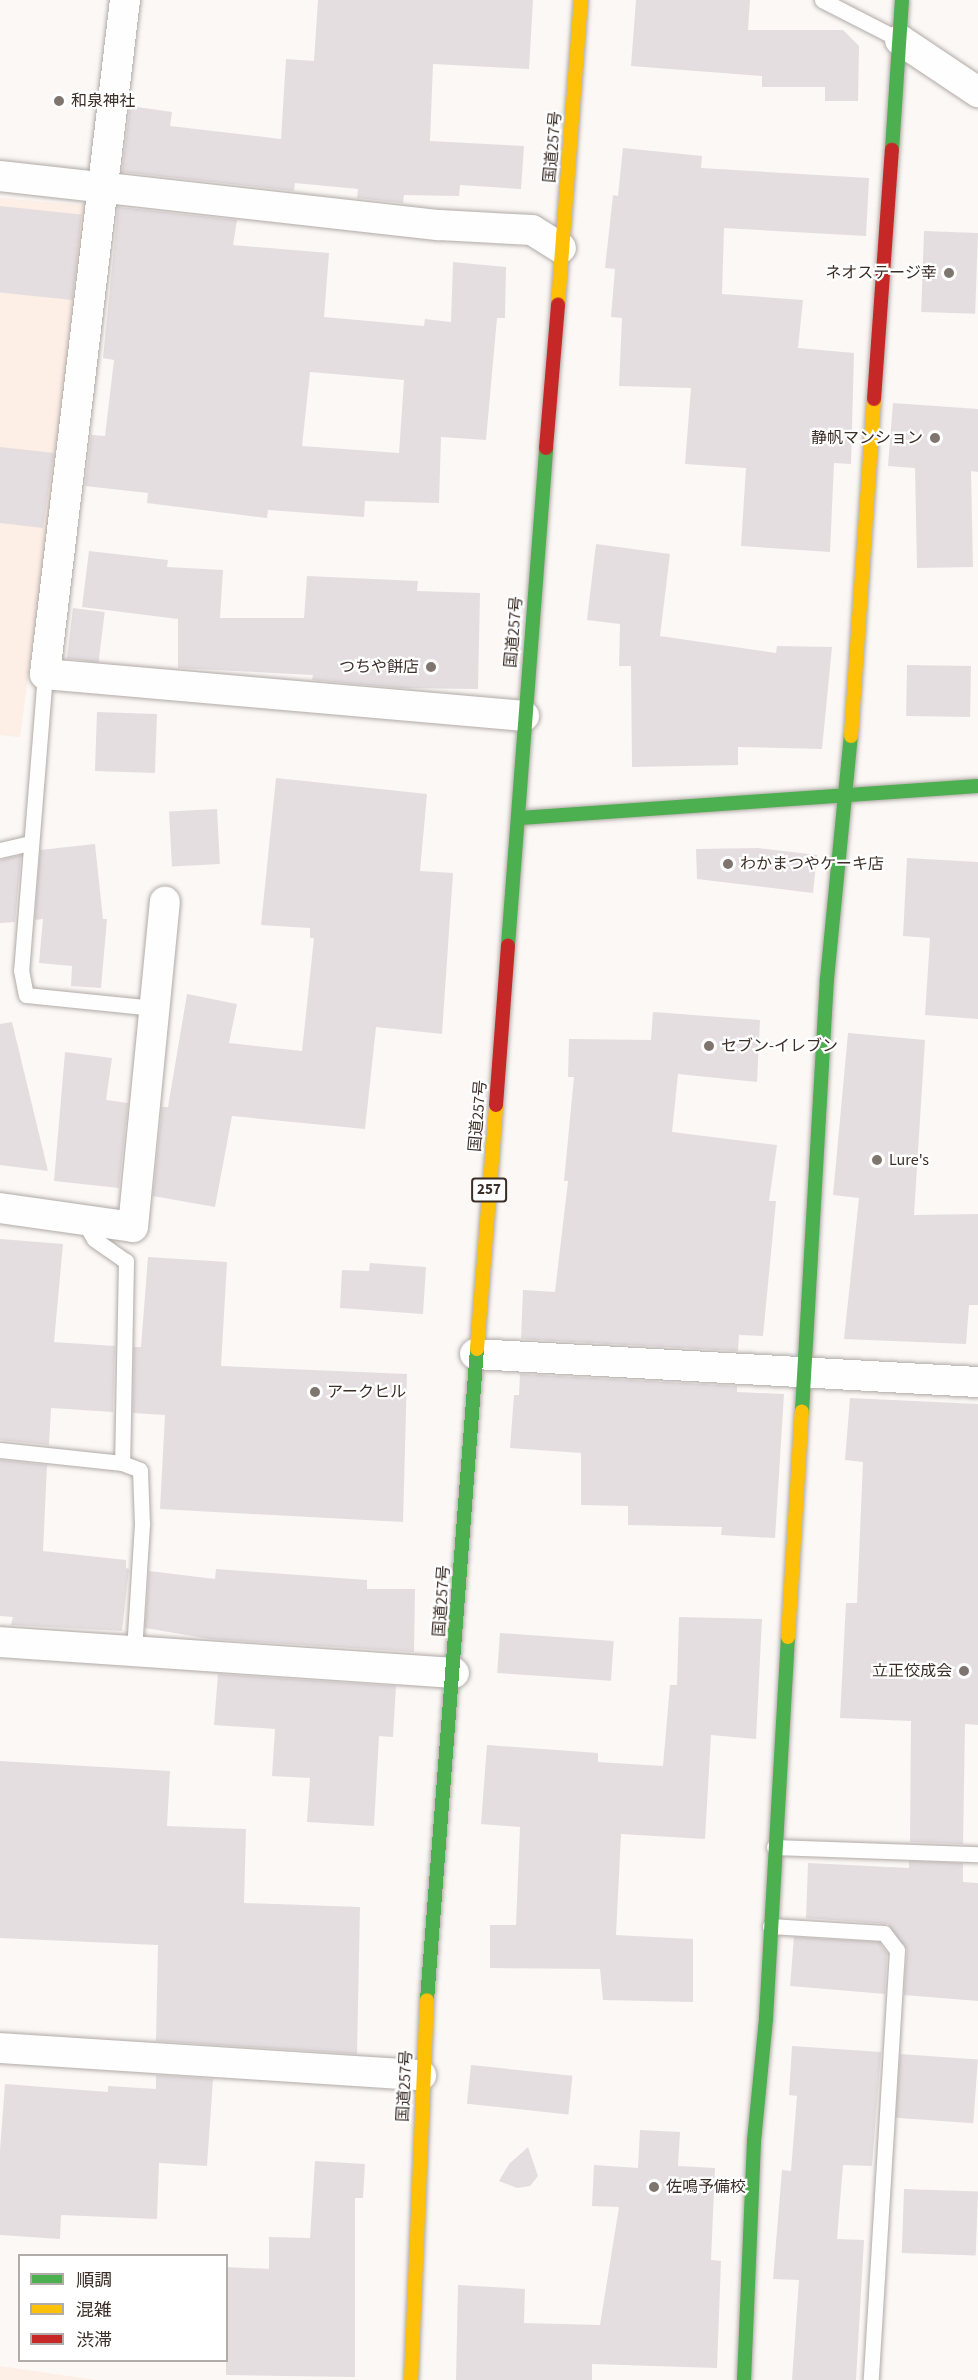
<!DOCTYPE html>
<meta charset="utf-8">
<style>
body{margin:0}
#map{position:relative;width:978px;height:2380px;overflow:hidden;background:#fbf8f6;font-family:"Source Sans 3","Noto Sans JP",sans-serif}
div>[style]{position:absolute}
[style*='--x']{left:calc(var(--x)*1px);top:calc(var(--y)*1px);width:calc(var(--w)*1px);rotate:calc(var(--a)*1deg)}
.built>*{inset:0;background:#fdeee6}
.building>*{inset:0;background:#e5dee1;transform-origin:0 0}
.roads{filter:drop-shadow(0 0 2px #b1aaa6) drop-shadow(0 0 2px #b1aaa6)}
.lane>*{height:15px;margin:-7.5px;padding:0 7.5px;transform-origin:7.5px;border-radius:7.5px;background:#fefefe}
.street>*{height:30px;margin:-15px;padding:0 15px;transform-origin:15px;border-radius:15px;background:#fefefe}
.fast>*{height:14px;margin:-7px;padding:0 7px;transform-origin:7px;border-radius:7px;background:#4caf50}
.slow>*{height:14px;margin:-7px;padding:0 7px;transform-origin:7px;border-radius:7px;background:#ffc107}
.jam>*{height:14px;margin:-7px;padding:0 7px;transform-origin:7px;border-radius:7px;background:#c62828}
.dots>*{width:16px;height:16px;translate:-50% -50%;box-sizing:border-box;border:3px solid #fff;border-radius:50%}
span{translate:-50% -50%;white-space:nowrap;text-align:center;line-height:1.15;-webkit-text-stroke:4.5px #fff;paint-order:stroke}
.shield-label span{padding:2px 4px;background:#fff;border:2px solid;border-radius:4px;-webkit-text-stroke-width:0}
.shield-label{font-size:15px;color:#3b2e27;font-weight:700}
.poi-label{font-size:16px;color:#3b2e27}
.left{translate:0 -50%;text-align:left}
.right{translate:-100% -50%;text-align:right}
.street-label{font-size:16px;color:#3b2e27}
.legend{position:absolute;left:18px;top:2254px;width:210px;height:108px;box-sizing:border-box;background:#fff;border:2px solid #b1aba9;margin:0;padding:8px 10px;list-style:none;font-size:18px;color:#3b2e27}
.legend li{display:flex;align-items:center;gap:12px;height:30px}
.legend b{width:30px;border:2px solid #b1aba9}
</style>
<div id="map">
<div class="built">
<i style="clip-path:polygon(0 198px,91px 206px,20px 737px,0 735px)"></i>
<i style="clip-path:polygon(0 2366px,68px 2376px,96px 2380px,0 2380px)"></i>
</div>
<div class="building">
<i style="clip-path:polygon(318px 0,533px 0,529px 69px,433px 64px,430px 141px,524px 146px,521px 189px,460px 185px,459px 196px,404px 195px,403px 203px,357px 198px,358px 189px,295px 183px,294px 191px,122px 172px,130px 106px,172px 112px,170px 126px,281px 139px,286px 59px,314px 61px)"></i>
<i style="clip-path:polygon(636px 0,750px 0,748px 30px,843px 30px,859px 46px,858px 101px,825px 101px,825px 87px,762px 87px,762px 76px,631px 66px)"></i>
<i style="clip-path:polygon(623px 148px,702px 156px,701px 168px,869px 178px,866px 236px,724px 228px,722px 294px,803px 300px,798px 348px,854px 353px,851px 464px,834px 463px,830px 552px,741px 546px,746px 468px,685px 464px,691px 388px,619px 386px,622px 318px,611px 317px,615px 269px,605px 268px,613px 195px,618px 196px)"></i>
<i style="left:0;top:206px;width:82px;height:86px;rotate:6deg"></i>
<i style="clip-path:polygon(evenodd,118px 207px,237px 220px,233px 245px,329px 253px,324px 317px,424px 326px,425px 319px,451px 322px,453px 262px,506px 267px,505px 318px,497px 318px,486px 440px,441px 437px,439px 503px,365px 501px,364px 517px,268px 510px,267px 518px,147px 503px,148px 493px,85px 486px,91px 435px,105px 436px,114px 360px,103px 358px,118px 207px,310px 372px,404px 380px,399px 453px,302px 446px,310px 372px)"></i>
<i style="left:924px;top:231px;width:54px;height:81px;rotate:2deg"></i>
<i style="clip-path:polygon(893px 403px,978px 409px,978px 472px,971px 471px,973px 567px,917px 568px,915px 468px,888px 466px)"></i>
<i style="clip-path:polygon(0 447px,54px 453px,43px 528px,0 523px)"></i>
<i style="clip-path:polygon(596px 544px,670px 554px,660px 636px,776px 653px,777px 646px,832px 647px,822px 749px,738px 747px,738px 765px,632px 767px,631px 666px,619px 666px,620px 624px,587px 620px)"></i>
<i style="clip-path:polygon(89px 551px,168px 560px,167px 567px,223px 570px,220px 618px,304px 618px,307px 576px,418px 581px,417px 591px,480px 593px,478px 689px,401px 688px,312px 680px,313px 675px,178px 668px,178px 619px,82px 607px)"></i>
<i style="left:73px;top:608px;width:32px;height:51px;rotate:7deg"></i>
<i style="left:907px;top:665px;width:64px;height:51px;rotate:1deg"></i>
<i style="left:97px;top:712px;width:60px;height:59px;rotate:2deg"></i>
<i style="clip-path:polygon(276px 778px,427px 794px,420px 871px,453px 873px,442px 1034px,376px 1027px,365px 1129px,232px 1116px,215px 1207px,153px 1196px,162px 1107px,168px 1107px,187px 994px,237px 1004px,229px 1043px,302px 1051px,314px 938px,310px 938px,310px 928px,261px 925px)"></i>
<i style="left:217px;top:809px;width:55px;height:48px;rotate:87deg"></i>
<i style="clip-path:polygon(95px 844px,103px 919px,107px 919px,101px 988px,71px 986px,72px 966px,39px 963px,43px 919px,35px 920px,40px 850px)"></i>
<i style="clip-path:polygon(758px 848px,817px 855px,813px 893px,697px 879px,696px 849px)"></i>
<i style="clip-path:polygon(21px 855px,15px 922px,0 923px,0 860px)"></i>
<i style="clip-path:polygon(907px 858px,978px 862px,978px 1019px,925px 1015px,930px 938px,903px 936px)"></i>
<i style="clip-path:polygon(653px 1012px,760px 1020px,757px 1082px,678px 1074px,672px 1132px,777px 1145px,769px 1201px,776px 1201px,763px 1336px,739px 1335px,738px 1351px,521px 1339px,523px 1290px,555px 1292px,568px 1181px,564px 1181px,574px 1077px,568px 1077px,569px 1039px,651px 1040px)"></i>
<i style="clip-path:polygon(12px 1022px,48px 1171px,0 1165px,0 1024px)"></i>
<i style="clip-path:polygon(848px 1033px,925px 1040px,914px 1215px,978px 1214px,978px 1305px,969px 1305px,966px 1344px,844px 1339px,859px 1198px,833px 1195px)"></i>
<i style="clip-path:polygon(65px 1052px,112px 1058px,106px 1100px,128px 1103px,119px 1188px,54px 1181px)"></i>
<i style="clip-path:polygon(0 1239px,63px 1244px,54px 1342px,115px 1346px,113px 1412px,51px 1408px,49px 1445px,0 1440px)"></i>
<i style="clip-path:polygon(148px 1257px,227px 1262px,221px 1366px,407px 1374px,403px 1522px,160px 1509px,165px 1415px,133px 1413px,134px 1347px,141px 1347px)"></i>
<i style="clip-path:polygon(370px 1263px,426px 1267px,423px 1314px,340px 1308px,342px 1270px,369px 1271px)"></i>
<i style="clip-path:polygon(520px 1374px,737px 1386px,737px 1392px,784px 1394px,775px 1538px,721px 1535px,722px 1527px,628px 1525px,628px 1506px,581px 1505px,581px 1453px,510px 1448px,514px 1395px,519px 1395px)"></i>
<i style="clip-path:polygon(850px 1398px,978px 1404px,978px 1725px,965px 1724px,963px 1844px,910px 1842px,911px 1721px,840px 1718px,846px 1603px,857px 1603px,863px 1462px,845px 1460px)"></i>
<i style="clip-path:polygon(0 1460px,47px 1465px,43px 1551px,126px 1560px,126px 1568px,129px 1569px,122px 1631px,11px 1625px,13px 1617px,0 1616px)"></i>
<i style="clip-path:polygon(216px 1569px,367px 1580px,367px 1589px,415px 1589px,414px 1652px,210px 1639px,145px 1628px,149px 1571px,215px 1579px)"></i>
<i style="clip-path:polygon(679px 1617px,762px 1619px,756px 1739px,711px 1735px,705px 1839px,621px 1834px,616px 1935px,693px 1939px,693px 2002px,603px 2000px,600px 1969px,490px 1968px,490px 1925px,516px 1925px,520px 1827px,481px 1824px,487px 1745px,598px 1753px,598px 1762px,663px 1766px,670px 1685px,677px 1685px)"></i>
<i style="left:500px;top:1633px;width:114px;height:40px;rotate:4deg"></i>
<i style="clip-path:polygon(218px 1674px,396px 1686px,393px 1737px,379px 1736px,374px 1826px,307px 1822px,310px 1778px,272px 1776px,275px 1729px,214px 1725px)"></i>
<i style="clip-path:polygon(0 1761px,170px 1771px,167px 1826px,246px 1829px,244px 1903px,360px 1907px,357px 2054px,156px 2041px,158px 1945px,0 1938px)"></i>
<i style="clip-path:polygon(909px 1861px,963px 1863px,963px 1882px,978px 1883px,978px 2001px,904px 1995px,907px 1950px,888px 1924px,806px 1918px,808px 1863px,909px 1868px)"></i>
<i style="clip-path:polygon(794px 1937px,879px 1942px,887px 1953px,885px 1994px,790px 1986px)"></i>
<i style="clip-path:polygon(792px 2046px,881px 2052px,872px 2166px,843px 2165px,837px 2239px,864px 2240px,856px 2380px,792px 2380px,799px 2280px,773px 2279px,782px 2170px,791px 2171px,797px 2096px,789px 2095px)"></i>
<i style="left:900px;top:2054px;width:78px;height:64px;rotate:4deg"></i>
<i style="left:471px;top:2065px;width:102px;height:39px;rotate:6deg"></i>
<i style="clip-path:polygon(156px 2075px,213px 2079px,207px 2166px,159px 2163px,157px 2219px,61px 2215px,60px 2239px,0 2235px,0 2150px,5px 2084px,108px 2092px,108px 2086px,156px 2089px)"></i>
<i style="clip-path:polygon(640px 2130px,680px 2132px,678px 2166px,715px 2168px,711px 2260px,721px 2261px,717px 2368px,592px 2364px,592px 2380px,456px 2380px,458px 2285px,525px 2289px,524px 2323px,600px 2325px,619px 2207px,592px 2206px,594px 2165px,638px 2168px)"></i>
<i style="clip-path:polygon(528px 2147px,538px 2176px,530px 2186px,517px 2188px,499px 2181px,509px 2164px)"></i>
<i style="clip-path:polygon(315px 2161px,365px 2164px,363px 2198px,355px 2198px,355px 2377px,226px 2375px,226px 2267px,269px 2269px,269px 2237px,310px 2238px)"></i>
<i style="left:904px;top:2189px;width:74px;height:64px;rotate:2deg"></i>
</div>
<div class="roads">
<div class="lane">
<i style="--x:822;--y:0;--w:88;--a:27.1"></i>
<i style="--x:45;--y:674;--w:297;--a:94.6"></i>
<i style="--x:21;--y:970;--w:25;--a:79"></i>
<i style="--x:26;--y:995;--w:129;--a:5.8"></i>
<i style="--x:0;--y:850;--w:32;--a:-13"></i>
<i style="--x:83;--y:1220;--w:22;--a:60"></i>
<i style="--x:94;--y:1239;--w:39;--a:35"></i>
<i style="--x:126;--y:1261;--w:202;--a:91.1"></i>
<i style="--x:0;--y:1450;--w:123;--a:6.1"></i>
<i style="--x:122;--y:1463;--w:19;--a:21"></i>
<i style="--x:140;--y:1470;--w:54;--a:87.9"></i>
<i style="--x:142;--y:1524;--w:126;--a:93.6"></i>
<i style="--x:774;--y:1847;--w:204;--a:2"></i>
<i style="--x:770;--y:1926;--w:114;--a:3.5"></i>
<i style="--x:884;--y:1933;--w:21;--a:53"></i>
<i style="--x:897;--y:1950;--w:431;--a:93.5"></i>
</div>
<div class="street">
<i style="--x:125;--y:0;--w:679;--a:96.77"></i>
<i style="--x:45;--y:674;--w:481;--a:5"></i>
<i style="--x:900;--y:40;--w:94;--a:33.7"></i>
<i style="--x:0;--y:176;--w:442;--a:6.4"></i>
<i style="--x:439;--y:225;--w:93;--a:3.1"></i>
<i style="--x:532;--y:230;--w:34;--a:32"></i>
<i style="--x:0;--y:1208;--w:134;--a:8.1"></i>
<i style="--x:133;--y:1227;--w:327;--a:-84.4"></i>
<i style="--x:475;--y:1354;--w:504;--a:3.19"></i>
<i style="--x:0;--y:1642;--w:455;--a:3.9"></i>
<i style="--x:0;--y:2048;--w:422;--a:3.7"></i>
</div>
<div class="fast">
<i style="--x:892;--y:150;--w:150;--a:-86.2"></i>
<i style="--x:520;--y:818;--w:459;--a:-4"></i>
<i style="--x:508;--y:945;--w:498;--a:-85.6"></i>
<i style="--x:802;--y:1411;--w:433;--a:-86.7"></i>
<i style="--x:827;--y:979;--w:244;--a:-84.4"></i>
<i style="--x:427;--y:2000;--w:653;--a:-85.61"></i>
<i style="--x:744;--y:2380;--w:239;--a:-87.6"></i>
<i style="--x:754;--y:2141;--w:124;--a:-84.4"></i>
<i style="--x:766;--y:2018;--w:382;--a:-86.7"></i>
</div>
<div class="slow">
<i style="--x:558;--y:304;--w:305;--a:-85.7"></i>
<i style="--x:851;--y:736;--w:338;--a:-86.1"></i>
<i style="--x:477;--y:1349;--w:245;--a:-85.5"></i>
<i style="--x:788;--y:1637;--w:226;--a:-86.5"></i>
<i style="--x:411;--y:2380;--w:380;--a:-87.6"></i>
</div>
<div class="jam">
<i style="--x:874;--y:399;--w:250;--a:-85.9"></i>
<i style="--x:546;--y:448;--w:144;--a:-85.2"></i>
<i style="--x:496;--y:1105;--w:160;--a:-85.7"></i>
</div>
</div>
<div class="dots">
<i style="left:59px;top:101px;background:#7e756f"></i>
<i style="left:949px;top:273px;background:#7e756f"></i>
<i style="left:935px;top:438px;background:#7e756f"></i>
<i style="left:431px;top:667px;background:#7e756f"></i>
<i style="left:728px;top:864px;background:#7e756f"></i>
<i style="left:709px;top:1046px;background:#7e756f"></i>
<i style="left:877px;top:1160px;background:#7e756f"></i>
<i style="left:315px;top:1392px;background:#7e756f"></i>
<i style="left:964px;top:1671px;background:#7e756f"></i>
<i style="left:654px;top:2187px;background:#7e756f"></i>
</div>
<div class="shield-label">
<span style="left:489px;top:1190px">257</span>
</div>
<div class="poi-label">
<span class="left" style="left:71px;top:101px">和泉神社</span>
<span class="right" style="left:937px;top:273px">ネオステージ幸</span>
<span class="right" style="left:923px;top:438px">静帆マンション</span>
<span class="right" style="left:419px;top:667px">つちや餅店</span>
<span class="left" style="left:740px;top:864px">わかまつやケーキ店</span>
<span class="left" style="left:721px;top:1046px">セブン-イレブン</span>
<span class="left" style="left:889px;top:1160px">Lure's</span>
<span class="left" style="left:327px;top:1392px">アークヒル</span>
<span class="right" style="left:952px;top:1671px">立正佼成会</span>
<span class="left" style="left:666px;top:2187px">佐鳴予備校</span>
</div>
<div class="street-label">
<span style="left:553px;top:147px;rotate:-85deg">国道257号</span>
<span style="left:514px;top:632px;rotate:-85deg">国道257号</span>
<span style="left:478px;top:1116px;rotate:-85deg">国道257号</span>
<span style="left:442px;top:1601px;rotate:-86deg">国道257号</span>
<span style="left:405px;top:2086px;rotate:-87deg">国道257号</span>
</div>
<ul class="legend">
<li><b style="height:8px;background:#4caf50"></b>順調</li>
<li><b style="height:8px;background:#ffc107"></b>混雑</li>
<li><b style="height:8px;background:#c62828"></b>渋滞</li>
</ul>
</div>
